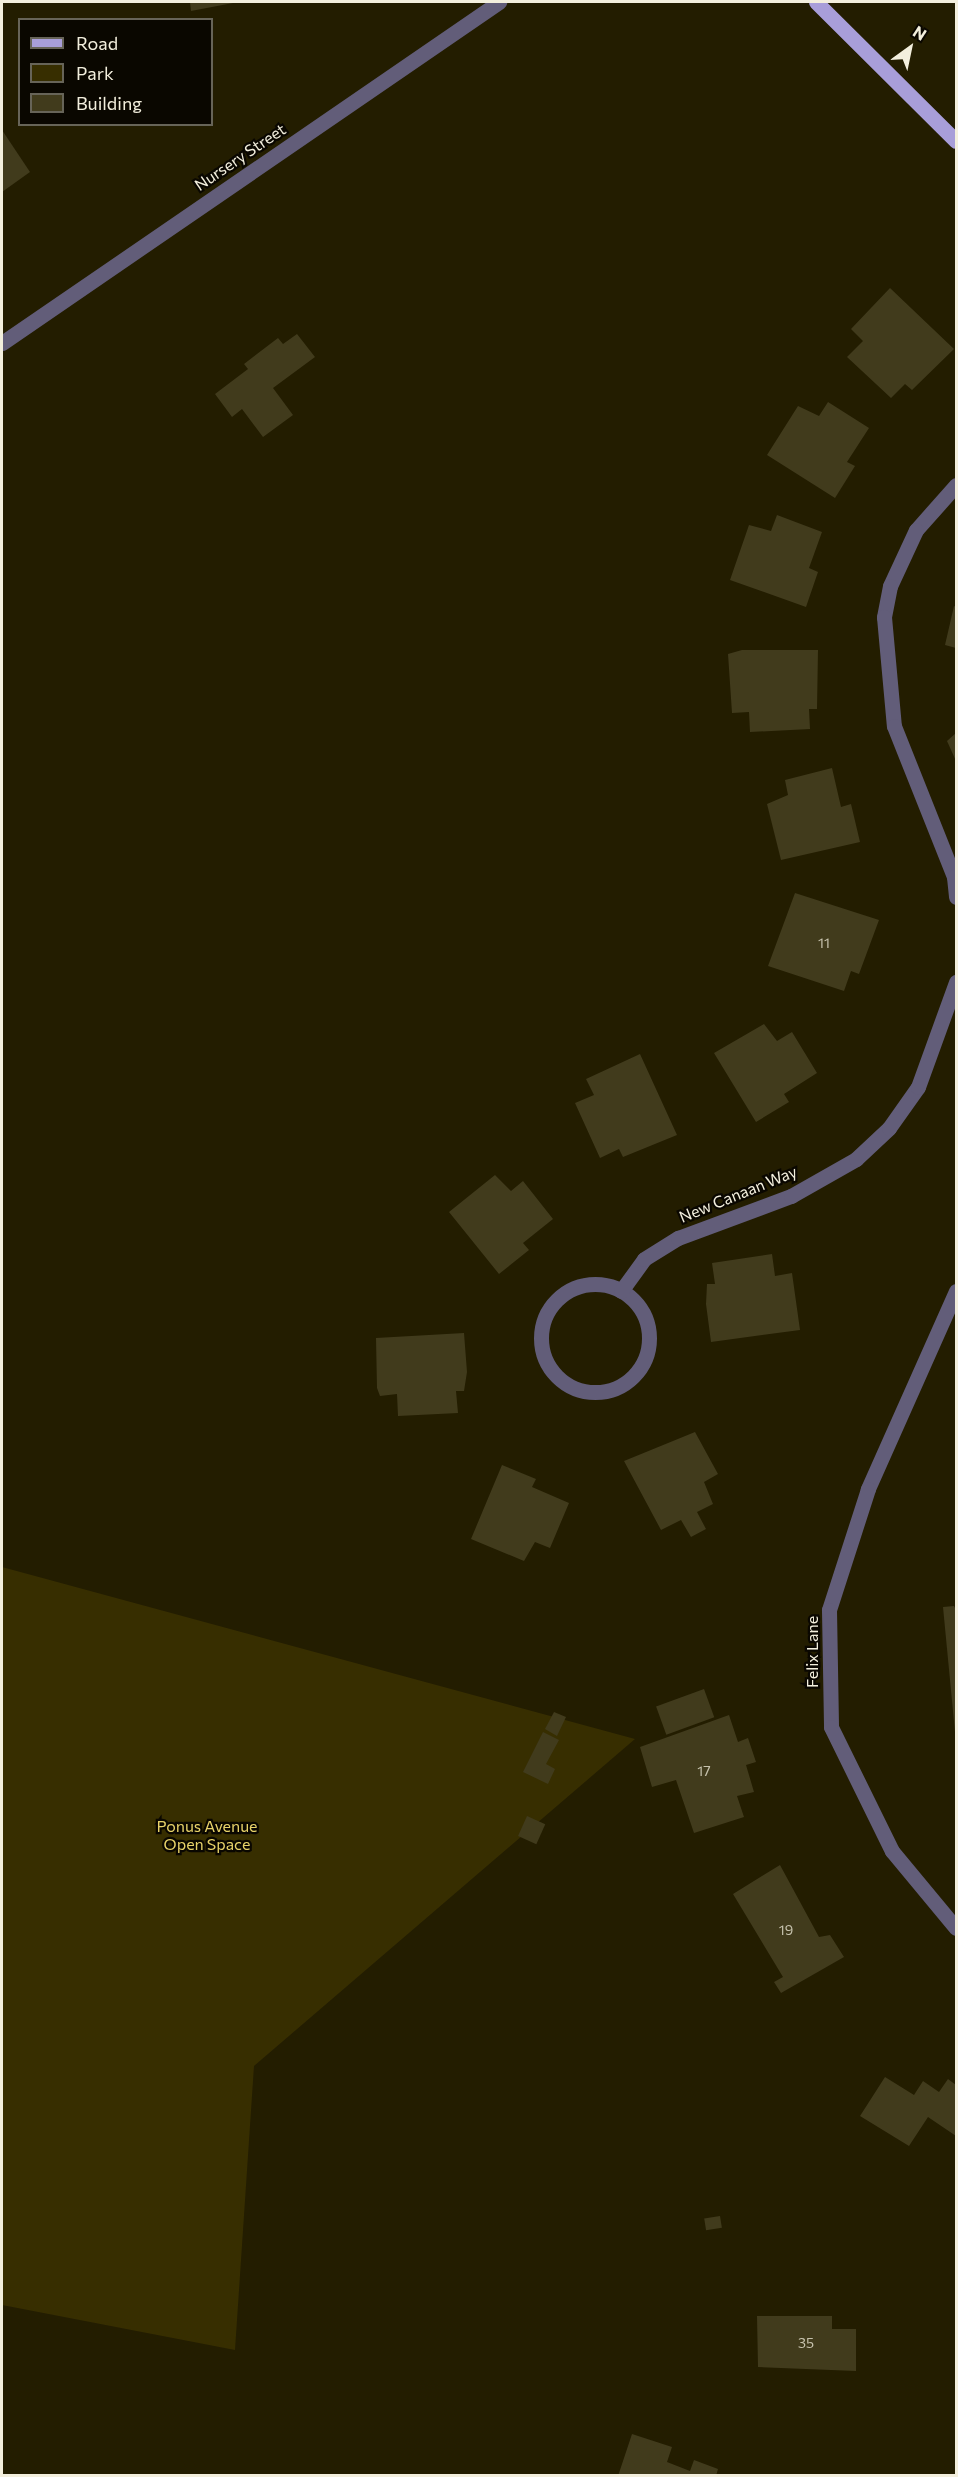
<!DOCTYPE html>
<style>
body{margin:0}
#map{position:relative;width:958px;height:2477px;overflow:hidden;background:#231d00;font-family:Commissioner,sans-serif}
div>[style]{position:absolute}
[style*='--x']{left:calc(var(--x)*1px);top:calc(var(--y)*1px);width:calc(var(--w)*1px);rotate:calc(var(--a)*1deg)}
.green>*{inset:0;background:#372e00}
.building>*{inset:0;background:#413b1c;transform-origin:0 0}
.minor>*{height:15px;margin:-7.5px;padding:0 7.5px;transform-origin:7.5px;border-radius:7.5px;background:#625d79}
.minor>.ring{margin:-7.5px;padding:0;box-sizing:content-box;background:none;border:15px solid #625d79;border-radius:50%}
.major>*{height:15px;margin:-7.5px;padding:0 7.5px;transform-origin:7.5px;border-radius:7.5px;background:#a89ed9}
span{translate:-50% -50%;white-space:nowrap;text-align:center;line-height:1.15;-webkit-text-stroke:4.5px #0a0700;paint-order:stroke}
.number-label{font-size:14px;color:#c6c2ad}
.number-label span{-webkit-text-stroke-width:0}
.street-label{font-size:16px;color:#f3efdd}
.park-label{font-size:16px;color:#e8d369}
.frame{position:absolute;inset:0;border:3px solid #f3efdd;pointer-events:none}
.legend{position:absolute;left:18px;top:18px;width:195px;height:108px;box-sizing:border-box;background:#0a0700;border:2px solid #676458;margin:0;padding:8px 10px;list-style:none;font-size:18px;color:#f3efdd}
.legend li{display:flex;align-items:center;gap:12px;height:30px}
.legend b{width:30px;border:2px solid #676458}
.north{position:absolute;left:880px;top:18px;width:60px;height:60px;-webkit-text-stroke:4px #0a0700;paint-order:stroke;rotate:33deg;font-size:16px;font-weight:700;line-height:24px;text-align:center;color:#f3efdd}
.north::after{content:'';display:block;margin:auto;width:21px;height:27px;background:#f3efdd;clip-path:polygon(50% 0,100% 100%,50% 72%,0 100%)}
</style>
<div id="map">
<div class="green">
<i style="clip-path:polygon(2px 1567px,635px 1739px,254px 2066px,235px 2350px,2px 2305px)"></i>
</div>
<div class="building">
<i style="clip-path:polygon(190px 2px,233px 2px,233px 3px,191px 11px)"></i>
<i style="clip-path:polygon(2px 130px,30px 172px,2px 192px)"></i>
<i style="clip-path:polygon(890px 288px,954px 349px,912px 390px,905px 384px,891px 398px,847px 357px,863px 341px,851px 329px)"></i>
<i style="clip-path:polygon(297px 334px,315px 357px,273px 388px,293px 415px,263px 437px,242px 409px,232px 417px,215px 394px,248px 369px,244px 364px,278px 338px,283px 344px)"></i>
<i style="clip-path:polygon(828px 402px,869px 428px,847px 462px,855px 466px,835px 498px,767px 455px,798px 406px,819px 416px)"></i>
<i style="clip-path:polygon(777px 515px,822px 532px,809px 568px,818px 572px,806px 607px,730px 580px,749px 525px,771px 531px)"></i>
<i style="clip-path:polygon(954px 606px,956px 607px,956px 648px,945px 645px)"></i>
<i style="clip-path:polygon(742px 650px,818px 650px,817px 709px,809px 709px,810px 729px,750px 732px,749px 712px,732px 713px,728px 654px)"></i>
<i style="clip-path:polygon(956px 733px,956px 761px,947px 741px)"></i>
<i style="clip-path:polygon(832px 768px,841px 807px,851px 804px,860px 842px,781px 860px,767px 804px,788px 795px,785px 780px)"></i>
<i style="clip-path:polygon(795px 893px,879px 920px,859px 974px,851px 971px,844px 991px,768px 966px)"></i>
<i style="clip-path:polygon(764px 1024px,777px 1041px,792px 1032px,817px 1073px,784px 1094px,789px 1102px,756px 1122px,714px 1053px)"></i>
<i style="clip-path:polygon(640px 1054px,677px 1135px,623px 1157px,619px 1149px,600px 1158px,575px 1103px,594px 1095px,586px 1079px)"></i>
<i style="clip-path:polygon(495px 1175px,511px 1191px,523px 1181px,553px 1219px,523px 1243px,529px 1250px,499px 1274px,449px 1212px)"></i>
<i style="clip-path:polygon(772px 1254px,775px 1276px,792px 1273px,800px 1330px,711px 1342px,706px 1304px,707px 1284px,715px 1284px,712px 1263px)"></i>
<i style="clip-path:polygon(464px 1333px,467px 1372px,464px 1391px,456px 1391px,458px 1413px,398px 1416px,397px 1394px,380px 1396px,377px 1388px,376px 1338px)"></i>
<i style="clip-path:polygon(695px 1432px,718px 1474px,704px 1482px,713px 1504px,697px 1512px,706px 1529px,691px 1537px,681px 1520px,661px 1530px,624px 1461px)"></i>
<i style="clip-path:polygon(502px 1465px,536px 1479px,532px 1487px,569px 1503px,550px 1548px,535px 1542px,524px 1561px,471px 1539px)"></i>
<i style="clip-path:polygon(954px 1606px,956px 1610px,955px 1732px,943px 1607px)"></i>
<i style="left:704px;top:1689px;width:30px;height:51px;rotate:70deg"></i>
<i style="clip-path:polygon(554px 1712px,566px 1717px,557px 1736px,545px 1729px)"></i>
<i style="clip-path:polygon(729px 1715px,738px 1742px,748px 1738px,756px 1762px,746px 1765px,754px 1792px,737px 1796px,744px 1817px,694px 1833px,676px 1780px,652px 1787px,640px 1747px)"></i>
<i style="clip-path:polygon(543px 1732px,559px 1740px,546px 1764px,555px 1769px,548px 1784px,523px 1772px)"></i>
<i style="left:527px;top:1816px;width:20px;height:22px;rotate:24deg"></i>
<i style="clip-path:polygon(780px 1865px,819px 1937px,830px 1935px,844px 1957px,781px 1993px,774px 1982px,783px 1977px,733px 1894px)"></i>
<i style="clip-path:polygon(885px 2077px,914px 2095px,923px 2081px,939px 2092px,948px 2079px,956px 2085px,956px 2136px,928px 2117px,909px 2146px,860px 2116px)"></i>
<i style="left:720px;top:2216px;width:12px;height:16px;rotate:81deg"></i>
<i style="clip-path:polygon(757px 2316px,832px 2316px,832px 2329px,856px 2329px,856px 2371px,758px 2367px)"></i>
<i style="clip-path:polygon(632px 2434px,672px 2447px,667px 2462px,690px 2471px,694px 2460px,718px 2469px,716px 2476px,618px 2476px)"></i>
</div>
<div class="minor">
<i style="--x:2;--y:343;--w:603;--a:-34.45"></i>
<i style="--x:956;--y:485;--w:60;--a:131.6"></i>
<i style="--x:916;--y:530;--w:62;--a:114.9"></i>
<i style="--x:890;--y:586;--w:32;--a:101"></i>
<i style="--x:884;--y:617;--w:109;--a:84.8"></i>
<i style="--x:894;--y:726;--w:162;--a:68.3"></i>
<i style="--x:954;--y:877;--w:20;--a:84"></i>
<i class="ring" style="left:541px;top:1284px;width:93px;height:93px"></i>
<i style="--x:621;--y:1291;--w:39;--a:-54"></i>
<i style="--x:644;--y:1259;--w:40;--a:-32"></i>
<i style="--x:678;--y:1238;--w:121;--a:-20.4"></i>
<i style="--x:791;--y:1196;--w:75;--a:-29.6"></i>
<i style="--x:856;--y:1159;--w:45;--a:-43.2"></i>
<i style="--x:889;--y:1128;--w:50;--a:-54.7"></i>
<i style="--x:918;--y:1087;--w:112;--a:-70.1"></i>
<i style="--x:956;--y:1291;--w:217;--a:114"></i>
<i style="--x:868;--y:1489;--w:127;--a:107.9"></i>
<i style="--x:829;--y:1610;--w:117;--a:89"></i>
<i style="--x:831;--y:1727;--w:138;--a:63.8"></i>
<i style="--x:892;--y:1851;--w:100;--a:50.3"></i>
</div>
<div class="major">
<i style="--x:816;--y:2;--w:197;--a:44.8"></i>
</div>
<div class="number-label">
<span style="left:824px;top:943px">11</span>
<span style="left:704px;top:1771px">17</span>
<span style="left:786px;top:1930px">19</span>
<span style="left:806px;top:2343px">35</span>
</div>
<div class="street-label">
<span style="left:240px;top:157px;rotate:-34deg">Nursery Street</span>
<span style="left:738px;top:1194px;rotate:-22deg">New Canaan Way</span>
<span style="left:812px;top:1652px;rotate:-90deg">Felix Lane</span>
</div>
<div class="park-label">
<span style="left:207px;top:1835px">Ponus Avenue<br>Open Space</span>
</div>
<div class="frame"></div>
<ul class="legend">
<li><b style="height:8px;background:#a89ed9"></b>Road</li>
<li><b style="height:16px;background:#372e00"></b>Park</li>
<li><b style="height:16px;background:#413b1c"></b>Building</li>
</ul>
<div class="north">N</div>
</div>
